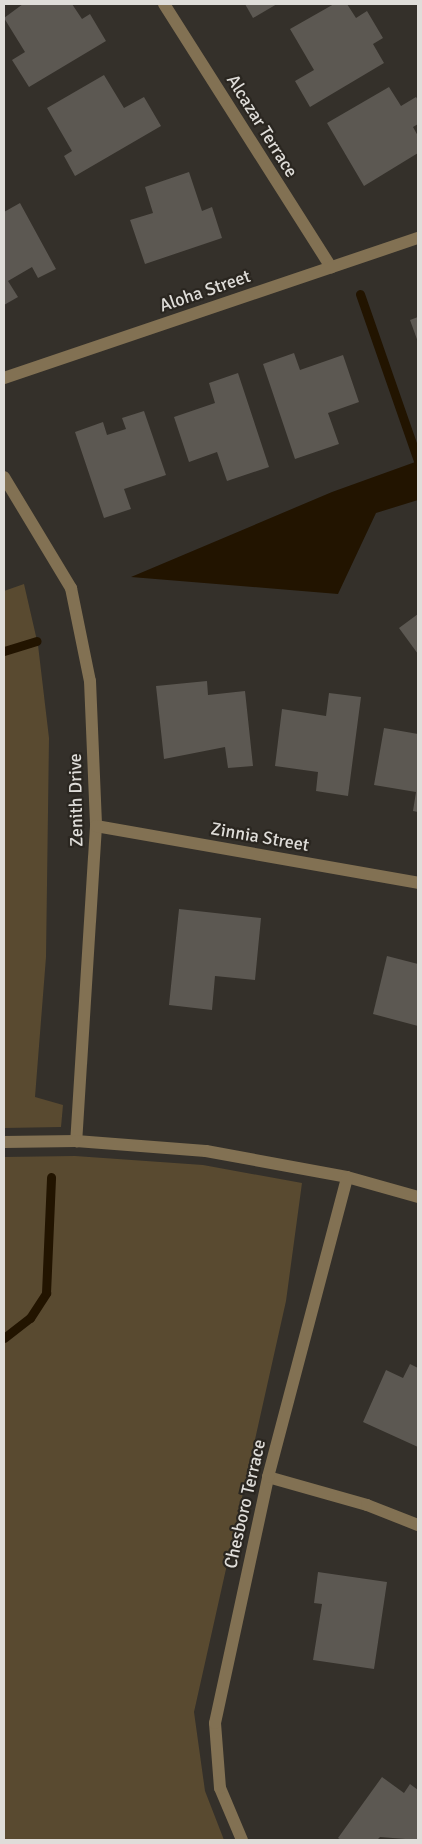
<!DOCTYPE html>
<style>
body{margin:0}
#map{position:relative;width:422px;height:1844px;overflow:hidden;background:#34302a;font-family:Signika,sans-serif}
div>[style]{position:absolute}
[style*='--x']{left:calc(var(--x)*1px);top:calc(var(--y)*1px);width:calc(var(--w)*1px);rotate:calc(var(--a)*1deg)}
.green>*{inset:0;background:#594a30}
.water>*{inset:0;background:#221400}
.stream>*{height:9px;margin:-4.5px;padding:0 4.5px;transform-origin:4.5px;border-radius:4.5px;background:#221400}
.building>*{inset:0;background:#5c5852}
.minor>*{height:12px;margin:-6px;padding:0 6px;transform-origin:6px;border-radius:6px;background:#827153}
span{translate:-50% -50%;white-space:nowrap;text-align:center;line-height:1.15;-webkit-text-stroke:4.5px #2a2620;paint-order:stroke}
.street-label{font-size:18px;color:#dfddd9}
.frame{position:absolute;inset:0;border:5px solid #dfddd9;pointer-events:none}
</style>
<div id="map">
<div class="green">
<i style="clip-path:polygon(24px 584px,38px 645px,49px 738px,46px 957px,35px 1097px,63px 1105px,61px 1127px,4px 1128px,4px 591px)"></i>
<i style="clip-path:polygon(75px 1156px,203px 1165px,302px 1183px,286px 1301px,194px 1712px,205px 1791px,224px 1840px,4px 1840px,4px 1157px)"></i>
</div>
<div class="water">
<i style="clip-path:polygon(418px 461px,418px 500px,376px 513px,338px 594px,131px 577px,332px 492px)"></i>
</div>
<div class="stream">
<i style="--x:360;--y:294;--w:177;--a:70.8"></i>
<i style="--x:4;--y:651;--w:34;--a:-17"></i>
<i style="--x:4;--y:1338;--w:33;--a:-38"></i>
<i style="--x:30;--y:1318;--w:30;--a:-57"></i>
<i style="--x:46;--y:1293;--w:116;--a:-87.5"></i>
</div>
<div class="building">
<i style="clip-path:polygon(23px 4px,72px 4px,82px 19px,90px 14px,106px 41px,29px 87px,12px 60px,25px 52px,4px 18px)"></i>
<i style="clip-path:polygon(245px 4px,277px 4px,253px 18px)"></i>
<i style="clip-path:polygon(334px 4px,347px 4px,356px 18px,367px 11px,383px 38px,373px 44px,384px 63px,310px 107px,295px 81px,314px 70px,290px 29px)"></i>
<i style="clip-path:polygon(104px 75px,124px 108px,144px 97px,161px 126px,75px 176px,64px 156px,72px 151px,47px 108px)"></i>
<i style="clip-path:polygon(389px 87px,401px 106px,416px 97px,418px 100px,418px 124px,413px 127px,418px 136px,418px 153px,364px 186px,327px 123px)"></i>
<i style="clip-path:polygon(189px 172px,202px 211px,212px 207px,222px 238px,145px 264px,130px 220px,153px 213px,145px 187px)"></i>
<i style="clip-path:polygon(20px 203px,56px 269px,38px 278px,32px 267px,8px 281px,18px 297px,4px 305px,4px 212px)"></i>
<i style="clip-path:polygon(418px 317px,418px 342px,410px 320px)"></i>
<i style="clip-path:polygon(294px 353px,300px 370px,343px 355px,359px 402px,328px 413px,339px 444px,295px 459px,263px 364px)"></i>
<i style="clip-path:polygon(238px 373px,269px 467px,227px 481px,217px 452px,189px 462px,174px 417px,215px 403px,209px 383px)"></i>
<i style="clip-path:polygon(144px 411px,166px 475px,124px 489px,131px 509px,104px 518px,75px 432px,103px 422px,107px 435px,126px 429px,122px 418px)"></i>
<i style="clip-path:polygon(418px 614px,418px 654px,399px 628px)"></i>
<i style="clip-path:polygon(207px 681px,208px 695px,245px 691px,253px 766px,228px 768px,225px 747px,164px 759px,156px 686px)"></i>
<i style="clip-path:polygon(329px 693px,361px 697px,348px 796px,316px 791px,318px 772px,275px 766px,282px 709px,326px 716px)"></i>
<i style="clip-path:polygon(384px 728px,418px 734px,418px 812px,413px 811px,416px 792px,374px 785px)"></i>
<i style="clip-path:polygon(179px 909px,261px 918px,255px 980px,215px 976px,212px 1010px,169px 1005px)"></i>
<i style="clip-path:polygon(387px 956px,418px 964px,418px 1026px,373px 1014px)"></i>
<i style="clip-path:polygon(410px 1364px,418px 1368px,418px 1447px,363px 1422px,386px 1370px,403px 1378px)"></i>
<i style="clip-path:polygon(318px 1572px,387px 1582px,374px 1669px,313px 1660px,322px 1604px,314px 1603px)"></i>
<i style="clip-path:polygon(382px 1777px,404px 1793px,410px 1784px,418px 1790px,418px 1840px,380px 1837px,377px 1840px,341px 1840px,338px 1838px)"></i>
</div>
<div class="minor">
<i style="--x:164;--y:4;--w:312;--a:57.6"></i>
<i style="--x:4;--y:378;--w:437;--a:-18.7"></i>
<i style="--x:4;--y:477;--w:130;--a:58.9"></i>
<i style="--x:71;--y:588;--w:95;--a:78.5"></i>
<i style="--x:90;--y:681;--w:145;--a:87.6"></i>
<i style="--x:96;--y:826;--w:316;--a:93.6"></i>
<i style="--x:96;--y:826;--w:327;--a:10"></i>
<i style="--x:4;--y:1142;--w:72;--a:-0.8"></i>
<i style="--x:76;--y:1141;--w:130;--a:4.4"></i>
<i style="--x:206;--y:1151;--w:143;--a:10.4"></i>
<i style="--x:347;--y:1177;--w:74;--a:15.7"></i>
<i style="--x:268;--y:1477;--w:103;--a:15.8"></i>
<i style="--x:367;--y:1505;--w:55;--a:21.4"></i>
<i style="--x:242;--y:1840;--w:56;--a:-112.9"></i>
<i style="--x:220;--y:1788;--w:65;--a:-94.4"></i>
<i style="--x:215;--y:1723;--w:252;--a:-77.8"></i>
<i style="--x:268;--y:1477;--w:310;--a:-75.2"></i>
</div>
<div class="street-label">
<span style="left:262px;top:126px;rotate:58deg">Alcazar Terrace</span>
<span style="left:205px;top:291px;rotate:-19deg">Aloha Street</span>
<span style="left:76px;top:800px;rotate:-91deg">Zenith Drive</span>
<span style="left:260px;top:837px;rotate:10deg">Zinnia Street</span>
<span style="left:245px;top:1504px;rotate:-77deg">Chesboro Terrace</span>
</div>
<div class="frame"></div>
</div>
